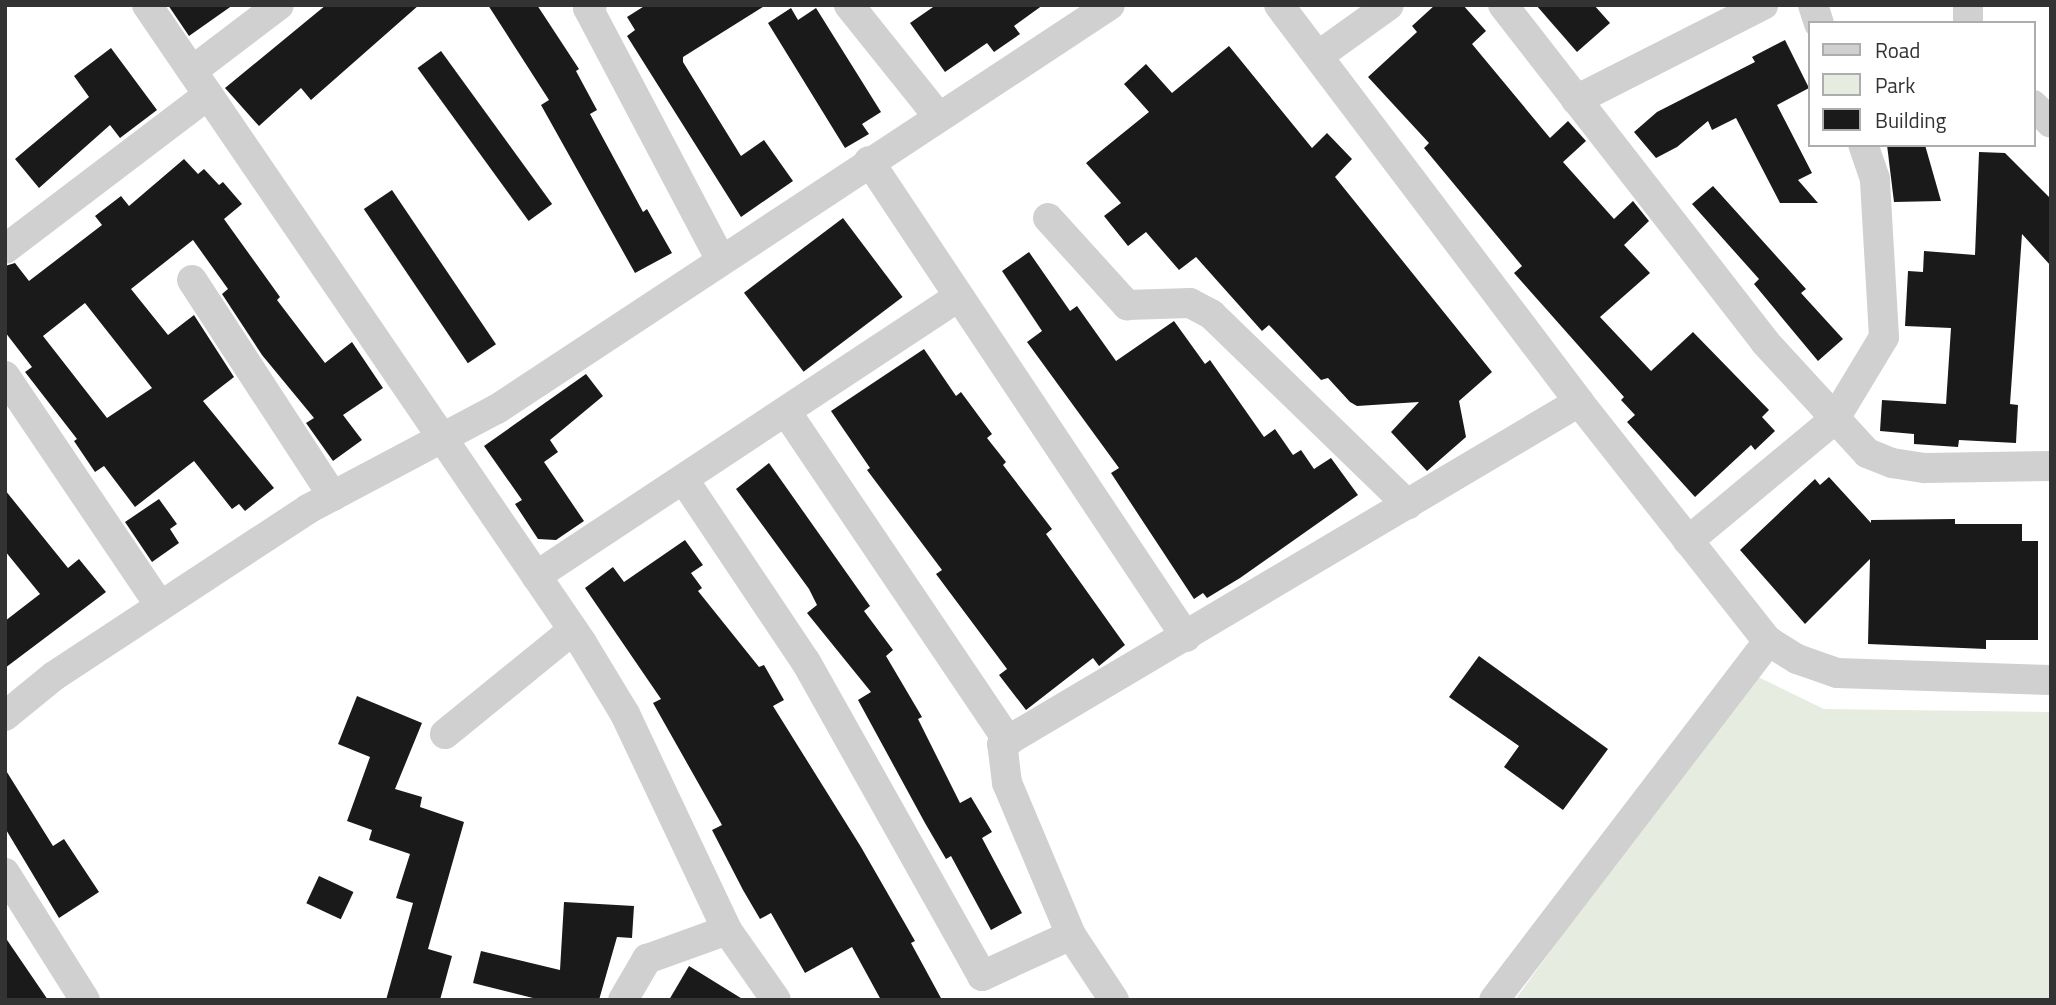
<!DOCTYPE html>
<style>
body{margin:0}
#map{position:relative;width:2056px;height:1005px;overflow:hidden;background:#fff;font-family:"Titillium Web",sans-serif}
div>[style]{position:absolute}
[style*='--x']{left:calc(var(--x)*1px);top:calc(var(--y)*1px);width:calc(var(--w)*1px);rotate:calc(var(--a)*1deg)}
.green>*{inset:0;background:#e6ecdf}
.building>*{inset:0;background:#1a1a1a;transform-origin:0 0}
.minor>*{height:30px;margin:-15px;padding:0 15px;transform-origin:15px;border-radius:15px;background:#d0d0d0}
span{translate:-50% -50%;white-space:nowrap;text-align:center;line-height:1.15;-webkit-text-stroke:7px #fff;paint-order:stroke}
.frame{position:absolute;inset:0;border:7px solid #333;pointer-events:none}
.legend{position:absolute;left:1808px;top:21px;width:228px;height:126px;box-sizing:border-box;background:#fff;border:2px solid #adadad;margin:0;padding:9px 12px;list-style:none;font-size:21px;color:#333}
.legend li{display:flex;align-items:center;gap:14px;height:35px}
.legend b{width:35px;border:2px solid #adadad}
</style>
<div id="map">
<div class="green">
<i style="clip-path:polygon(1752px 674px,1824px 709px,2051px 712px,2051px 1000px,1515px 1000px)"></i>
</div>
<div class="building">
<i style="clip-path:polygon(168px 5px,233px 5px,189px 36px)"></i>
<i style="clip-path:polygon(326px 5px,419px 5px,311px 100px,301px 88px,259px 126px,225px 88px)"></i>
<i style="clip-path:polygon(488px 5px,537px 5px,579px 69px,576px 71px,597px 110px,590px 114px,643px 212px,647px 209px,672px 253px,635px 273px,541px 105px,549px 100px)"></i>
<i style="clip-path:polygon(646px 5px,766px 5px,683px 57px,683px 62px,741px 156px,764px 140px,793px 181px,741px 217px,627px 36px,635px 30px,627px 17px)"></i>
<i style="clip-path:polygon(936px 5px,1043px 5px,1014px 26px,1020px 34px,994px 52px,987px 43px,945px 72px,910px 23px)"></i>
<i style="clip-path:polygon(1435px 5px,1463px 5px,1486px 31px,1472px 44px,1550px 138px,1568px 121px,1586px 141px,1563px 162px,1614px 219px,1633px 201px,1649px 221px,1624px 245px,1650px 273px,1600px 317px,1651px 371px,1693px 332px,1769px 410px,1762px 417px,1775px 431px,1755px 450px,1751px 445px,1695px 497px,1627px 422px,1635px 415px,1621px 400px,1624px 397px,1514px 273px,1522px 266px,1424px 148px,1429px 143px,1368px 77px,1417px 32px,1412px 26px)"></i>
<i style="clip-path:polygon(1536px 5px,1594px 5px,1610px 23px,1577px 52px)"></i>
<i style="clip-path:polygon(791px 8px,798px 20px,816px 8px,881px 112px,862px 124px,869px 134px,845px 148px,768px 23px)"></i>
<i style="clip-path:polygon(1785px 40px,1809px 88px,1777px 105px,1812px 173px,1798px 180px,1818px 203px,1780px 203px,1736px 118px,1712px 130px,1708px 121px,1677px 147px,1656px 158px,1634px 132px,1657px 112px,1755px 62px,1752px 57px)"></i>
<i style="clip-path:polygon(1229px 46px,1312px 148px,1327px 133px,1352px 159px,1335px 177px,1492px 372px,1459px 401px,1466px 437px,1427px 471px,1391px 432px,1419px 402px,1357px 406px,1350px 402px,1328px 378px,1321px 380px,1269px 325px,1262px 331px,1196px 257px,1179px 270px,1146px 232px,1128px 246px,1104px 216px,1121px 203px,1086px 163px,1149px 112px,1124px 84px,1146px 64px,1172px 93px)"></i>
<i style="clip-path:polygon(111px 48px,157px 110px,120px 138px,110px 125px,39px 188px,15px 159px,89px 97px,74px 76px)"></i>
<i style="left:441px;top:51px;width:189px;height:29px;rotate:54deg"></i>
<i style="clip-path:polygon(1887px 145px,1925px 145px,1941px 201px,1894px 202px)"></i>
<i style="clip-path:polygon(1979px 152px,2005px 153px,2051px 199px,2051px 266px,2022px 234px,2010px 404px,2018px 405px,2016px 443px,1959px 440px,1958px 447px,1914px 444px,1914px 434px,1880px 431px,1882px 400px,1946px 404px,1951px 328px,1905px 326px,1908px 271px,1923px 272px,1924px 251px,1975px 255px)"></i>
<i style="clip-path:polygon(evenodd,184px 159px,198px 174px,204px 169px,219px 185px,223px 182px,242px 204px,224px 219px,280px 297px,277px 300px,325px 363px,352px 342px,383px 388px,343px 415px,362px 440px,333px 461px,306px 423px,314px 418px,262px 355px,222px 294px,228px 289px,193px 240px,131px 289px,168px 335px,194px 315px,234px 377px,203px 401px,274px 488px,245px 511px,239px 504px,232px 509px,194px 461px,135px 507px,104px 466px,95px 472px,74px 441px,77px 439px,25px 372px,32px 367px,5px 332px,5px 266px,15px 263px,29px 281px,102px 225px,95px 216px,121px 196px,129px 206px,184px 159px,85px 303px,152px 388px,107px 418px,43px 336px,85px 303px)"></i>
<i style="clip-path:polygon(1713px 186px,1806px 289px,1801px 293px,1843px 339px,1818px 361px,1754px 284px,1759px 279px,1692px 204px)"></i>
<i style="left:392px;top:190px;width:186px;height:34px;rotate:56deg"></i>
<i style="left:843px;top:218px;width:99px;height:124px;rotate:53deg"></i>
<i style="clip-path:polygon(1029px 252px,1070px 311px,1077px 306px,1116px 361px,1174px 321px,1205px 364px,1210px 360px,1264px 437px,1275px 429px,1293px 455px,1301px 450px,1314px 469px,1331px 458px,1358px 495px,1240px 578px,1207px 598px,1203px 593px,1194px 599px,1111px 473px,1119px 468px,1027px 342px,1042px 331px,1002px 271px)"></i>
<i style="clip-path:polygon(924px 349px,956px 396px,961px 392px,992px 434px,987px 438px,1006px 462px,1003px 465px,1052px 529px,1046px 534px,1125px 645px,1099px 666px,1093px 658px,1026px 710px,999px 675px,1007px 669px,936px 574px,942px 570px,867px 470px,870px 468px,831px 411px)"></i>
<i style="clip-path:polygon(586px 374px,603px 396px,550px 440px,558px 452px,544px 462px,584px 521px,556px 540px,538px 539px,515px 504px,522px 500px,484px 446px)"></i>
<i style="clip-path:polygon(769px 463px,870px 606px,864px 611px,893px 650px,886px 656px,922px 717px,918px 719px,960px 803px,971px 797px,992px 832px,982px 838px,1022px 913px,991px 930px,951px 856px,946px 859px,925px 823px,858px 700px,871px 692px,807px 613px,817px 605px,809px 589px,736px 489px)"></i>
<i style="clip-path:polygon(1829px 477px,1871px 523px,1871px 520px,1955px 519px,1955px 524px,2022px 524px,2022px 541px,2038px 541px,2038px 640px,1986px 640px,1986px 649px,1868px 644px,1870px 559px,1805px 624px,1740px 550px,1815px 479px,1820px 485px)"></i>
<i style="clip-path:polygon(5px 490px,68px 568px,79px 559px,106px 592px,5px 668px,5px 621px,40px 594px,5px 551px)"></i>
<i style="clip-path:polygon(159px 499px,177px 524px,170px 529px,179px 543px,152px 562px,125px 522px)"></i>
<i style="clip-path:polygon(685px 540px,703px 565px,691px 573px,702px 588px,698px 591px,759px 667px,764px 665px,784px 700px,773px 706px,861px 847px,915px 941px,911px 943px,942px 1000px,881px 1000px,852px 947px,805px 973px,771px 913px,760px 919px,743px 890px,712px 830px,722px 825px,653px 703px,661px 699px,585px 588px,613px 567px,624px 582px)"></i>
<i style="clip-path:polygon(1479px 656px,1608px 749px,1563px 810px,1504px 767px,1519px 746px,1449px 697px)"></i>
<i style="clip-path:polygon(357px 696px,422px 723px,395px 789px,422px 797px,420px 807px,464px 822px,428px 949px,452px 956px,440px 1000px,386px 1000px,413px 903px,396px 898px,410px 854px,369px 840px,372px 830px,347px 821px,370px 757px,338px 744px)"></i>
<i style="clip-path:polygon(5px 769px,53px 846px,64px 839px,99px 892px,59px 918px,5px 828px)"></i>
<i style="left:319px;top:876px;width:38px;height:30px;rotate:25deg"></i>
<i style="clip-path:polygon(564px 902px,634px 906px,632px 938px,617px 937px,599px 1000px,541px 1000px,473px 983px,481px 951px,560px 970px)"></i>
<i style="clip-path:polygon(5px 937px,48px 1000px,5px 1000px)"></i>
<i style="clip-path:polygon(689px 966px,744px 1000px,669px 1000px)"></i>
</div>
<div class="minor">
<i style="--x:147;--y:5;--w:772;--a:55.71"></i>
<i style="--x:582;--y:643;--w:83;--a:58.8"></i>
<i style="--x:625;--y:714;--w:239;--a:64.7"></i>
<i style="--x:727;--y:930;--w:85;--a:55"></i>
<i style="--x:592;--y:5;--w:5;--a:143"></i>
<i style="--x:588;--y:8;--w:285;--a:62.2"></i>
<i style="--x:849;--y:5;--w:142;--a:51.3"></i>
<i style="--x:1279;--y:5;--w:498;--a:52.9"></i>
<i style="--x:1579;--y:402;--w:305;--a:51.7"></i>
<i style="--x:1768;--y:641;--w:34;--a:32"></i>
<i style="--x:1797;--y:659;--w:42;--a:19.3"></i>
<i style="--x:1837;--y:673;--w:214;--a:1.9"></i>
<i style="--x:1503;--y:5;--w:427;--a:52.1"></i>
<i style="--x:1765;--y:342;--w:151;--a:47.4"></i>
<i style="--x:1867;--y:453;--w:27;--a:22"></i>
<i style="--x:1892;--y:463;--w:33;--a:9"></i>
<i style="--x:1925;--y:468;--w:126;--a:-0.9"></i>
<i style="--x:1813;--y:5;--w:19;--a:72"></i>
<i style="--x:1968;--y:5;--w:18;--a:90"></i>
<i style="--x:1318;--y:56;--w:87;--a:-35.7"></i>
<i style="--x:192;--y:71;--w:109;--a:-37.2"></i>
<i style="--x:1576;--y:100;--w:210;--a:-26.9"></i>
<i style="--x:2033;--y:105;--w:25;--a:45"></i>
<i style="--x:869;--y:161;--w:572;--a:56.34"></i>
<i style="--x:1048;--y:218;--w:118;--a:47.8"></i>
<i style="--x:1127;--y:305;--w:63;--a:-1.8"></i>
<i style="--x:1190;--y:303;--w:24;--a:28"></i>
<i style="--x:1211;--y:314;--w:274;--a:44.1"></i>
<i style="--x:5;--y:249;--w:255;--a:-37.2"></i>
<i style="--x:192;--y:280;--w:258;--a:56.9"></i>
<i style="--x:5;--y:376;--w:277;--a:56"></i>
<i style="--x:787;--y:413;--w:396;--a:56"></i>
<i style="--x:684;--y:480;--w:219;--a:56.2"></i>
<i style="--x:806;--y:662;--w:360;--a:60.7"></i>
<i style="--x:982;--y:976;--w:98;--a:-24.7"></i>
<i style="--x:1688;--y:541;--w:190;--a:-39.7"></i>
<i style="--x:1834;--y:420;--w:97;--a:-58.9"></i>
<i style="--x:1884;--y:337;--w:158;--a:-93.3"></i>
<i style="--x:1875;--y:179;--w:36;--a:-109"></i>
<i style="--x:536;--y:576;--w:506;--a:-33.47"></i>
<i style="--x:5;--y:716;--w:63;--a:-39.2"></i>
<i style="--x:54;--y:676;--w:304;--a:-33.3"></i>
<i style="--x:308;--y:509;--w:214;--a:-27.9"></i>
<i style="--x:497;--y:409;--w:734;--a:-33.39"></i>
<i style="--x:445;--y:734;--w:165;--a:-39.1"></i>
<i style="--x:5;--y:873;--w:150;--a:57.8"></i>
<i style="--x:623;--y:1000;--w:48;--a:-59.7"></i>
<i style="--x:647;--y:959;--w:85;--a:-19.9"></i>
<i style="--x:1114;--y:1000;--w:78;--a:-123.5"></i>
<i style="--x:1071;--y:935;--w:165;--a:-112.8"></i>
<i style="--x:1007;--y:783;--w:39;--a:-97"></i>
<i style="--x:1002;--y:744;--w:671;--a:-30.66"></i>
<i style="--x:1494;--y:1000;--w:452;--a:-52.6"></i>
</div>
<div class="frame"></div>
<ul class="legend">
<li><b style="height:9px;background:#d0d0d0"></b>Road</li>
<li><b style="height:19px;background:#e6ecdf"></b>Park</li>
<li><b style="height:19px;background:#1a1a1a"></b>Building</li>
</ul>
</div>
